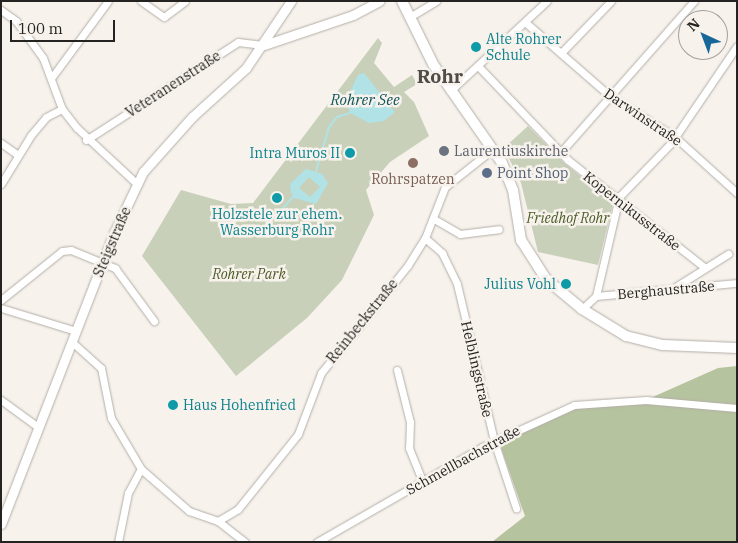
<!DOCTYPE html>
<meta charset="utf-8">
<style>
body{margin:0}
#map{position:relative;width:738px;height:543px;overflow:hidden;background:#f7f2ec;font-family:"IBM Plex Serif",serif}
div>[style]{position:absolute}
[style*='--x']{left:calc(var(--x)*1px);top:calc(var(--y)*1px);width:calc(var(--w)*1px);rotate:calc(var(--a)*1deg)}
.green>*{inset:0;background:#c8d0b9}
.forest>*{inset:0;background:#b6c39f}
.water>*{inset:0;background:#b1e2e6}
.stream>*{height:2px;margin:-1px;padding:0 1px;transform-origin:1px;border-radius:1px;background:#b1e2e6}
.roads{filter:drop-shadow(0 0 1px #b3aea8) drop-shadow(0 0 1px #b3aea8)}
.minor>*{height:7px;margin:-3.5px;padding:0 3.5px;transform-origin:3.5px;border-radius:3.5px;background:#fff}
.tertiary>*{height:9px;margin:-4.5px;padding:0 4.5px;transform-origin:4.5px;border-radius:4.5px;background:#fff}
.secondary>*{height:10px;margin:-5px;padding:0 5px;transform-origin:5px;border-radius:5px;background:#fff}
.dots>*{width:14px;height:14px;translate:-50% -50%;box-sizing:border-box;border:2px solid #f7f2ec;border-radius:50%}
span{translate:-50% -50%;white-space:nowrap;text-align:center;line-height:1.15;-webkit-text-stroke:5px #f7f2ec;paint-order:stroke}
.culture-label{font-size:14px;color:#0d838f}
.left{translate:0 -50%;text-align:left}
.right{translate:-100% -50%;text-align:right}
.street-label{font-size:14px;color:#252321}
.worship-label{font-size:14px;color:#5b616d}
.service-label{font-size:14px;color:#4e5e75}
.education-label{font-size:14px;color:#785e54}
.park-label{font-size:14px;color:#4e5e28;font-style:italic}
.water-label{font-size:15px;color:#10555a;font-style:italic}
.district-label{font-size:19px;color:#514c48;font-weight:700}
.frame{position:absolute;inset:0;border:2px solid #252321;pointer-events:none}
.north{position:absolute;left:678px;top:10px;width:50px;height:50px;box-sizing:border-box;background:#f7f2ec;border:1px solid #a39f9b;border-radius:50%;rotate:317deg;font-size:14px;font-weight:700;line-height:20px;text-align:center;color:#252321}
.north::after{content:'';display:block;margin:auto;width:18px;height:22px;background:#186799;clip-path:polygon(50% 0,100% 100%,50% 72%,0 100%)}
.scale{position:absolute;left:10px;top:20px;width:105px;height:22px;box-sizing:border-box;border:2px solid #252321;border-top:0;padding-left:6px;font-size:15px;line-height:18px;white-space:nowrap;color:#252321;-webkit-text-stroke:4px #f7f2ec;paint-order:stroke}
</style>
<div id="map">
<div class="green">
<i style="clip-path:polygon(378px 38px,382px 43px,374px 63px,394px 87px,412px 75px,417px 84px,404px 92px,414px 102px,429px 136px,390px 162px,366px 190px,374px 215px,342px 280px,307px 318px,236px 376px,142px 256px,181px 190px,231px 204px,253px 203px)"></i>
<i style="clip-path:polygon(528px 126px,564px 163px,613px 203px,598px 265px,538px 252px,521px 183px,504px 148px)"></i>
</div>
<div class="forest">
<i style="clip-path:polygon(737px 366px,737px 542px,492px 542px,525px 516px,500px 445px,494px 441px,574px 405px,646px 400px,718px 368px)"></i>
</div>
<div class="water">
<i style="clip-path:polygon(364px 73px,395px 112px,384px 121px,369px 123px,350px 113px,346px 100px,358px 75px)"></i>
<i style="clip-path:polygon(evenodd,306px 169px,322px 174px,328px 183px,316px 204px,294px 198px,291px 192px,290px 184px,306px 169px,309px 177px,320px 187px,310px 197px,299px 188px,309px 177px)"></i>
</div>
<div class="stream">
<i style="--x:316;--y:171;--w:46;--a:-73.5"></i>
<i style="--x:329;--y:127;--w:13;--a:-51"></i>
<i style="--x:337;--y:117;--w:14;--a:-17"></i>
<i style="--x:254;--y:218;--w:1;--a:45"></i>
<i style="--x:257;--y:220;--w:22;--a:-16"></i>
<i style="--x:278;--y:214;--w:23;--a:-49"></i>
</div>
<div class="roads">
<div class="minor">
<i style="--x:141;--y:1;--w:28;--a:35"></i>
<i style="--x:164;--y:17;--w:26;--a:-37"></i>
<i style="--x:1;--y:10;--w:19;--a:36"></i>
<i style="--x:16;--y:21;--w:46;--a:53.9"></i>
<i style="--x:43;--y:58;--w:54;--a:69.6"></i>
<i style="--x:62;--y:109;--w:24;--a:52"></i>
<i style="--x:77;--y:128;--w:82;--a:43"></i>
<i style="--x:413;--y:15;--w:27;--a:-31"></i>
<i style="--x:525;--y:22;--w:114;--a:41.1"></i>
<i style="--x:611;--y:97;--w:75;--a:32"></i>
<i style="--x:675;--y:137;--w:84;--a:42.1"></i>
<i style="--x:561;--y:53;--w:72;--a:-46.1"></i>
<i style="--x:479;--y:67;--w:129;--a:46.3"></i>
<i style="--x:568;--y:160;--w:173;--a:38.2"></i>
<i style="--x:52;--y:77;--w:94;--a:-53.6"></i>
<i style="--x:450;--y:91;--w:132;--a:-42.9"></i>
<i style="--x:86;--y:140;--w:181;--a:-32.8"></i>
<i style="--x:238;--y:42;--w:25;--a:7"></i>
<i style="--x:1;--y:143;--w:21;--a:35"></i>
<i style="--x:560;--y:153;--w:203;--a:-48.6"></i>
<i style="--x:1;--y:184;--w:57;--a:-58.5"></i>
<i style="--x:31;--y:135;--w:23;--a:-50"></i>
<i style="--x:46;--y:117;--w:18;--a:-27"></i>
<i style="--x:434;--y:219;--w:30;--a:30"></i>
<i style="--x:460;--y:234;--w:39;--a:-7"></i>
<i style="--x:425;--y:238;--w:23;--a:41"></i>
<i style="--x:442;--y:253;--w:34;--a:64"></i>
<i style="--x:457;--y:284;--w:161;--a:76.7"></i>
<i style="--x:494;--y:441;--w:71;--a:71.8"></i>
<i style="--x:669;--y:291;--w:70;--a:-32.1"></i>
<i style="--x:596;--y:296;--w:102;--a:-76.9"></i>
<i style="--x:619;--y:197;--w:75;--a:-46.1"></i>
<i style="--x:671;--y:143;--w:117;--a:-55.8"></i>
<i style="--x:596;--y:296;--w:142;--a:-5.3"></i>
<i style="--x:1;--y:300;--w:78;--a:-38.8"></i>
<i style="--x:62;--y:251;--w:9;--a:-6"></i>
<i style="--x:71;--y:250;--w:48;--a:22.2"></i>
<i style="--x:115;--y:268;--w:66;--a:53.7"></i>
<i style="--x:1;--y:308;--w:78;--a:17"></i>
<i style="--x:582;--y:309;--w:19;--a:-43"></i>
<i style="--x:72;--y:342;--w:39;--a:42"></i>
<i style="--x:101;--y:368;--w:51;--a:78.7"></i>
<i style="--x:111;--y:418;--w:59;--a:59.5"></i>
<i style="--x:141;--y:469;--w:64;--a:41.2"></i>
<i style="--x:189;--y:511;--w:31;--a:19"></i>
<i style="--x:218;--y:521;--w:34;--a:38"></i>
<i style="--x:397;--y:370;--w:54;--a:76"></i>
<i style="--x:410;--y:422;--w:26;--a:92"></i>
<i style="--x:409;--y:448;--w:37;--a:68"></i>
<i style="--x:1;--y:400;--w:46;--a:36.1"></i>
<i style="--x:218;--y:521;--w:23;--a:-31"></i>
<i style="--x:238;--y:509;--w:96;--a:-51.3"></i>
<i style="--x:298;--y:434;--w:65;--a:-69.3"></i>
<i style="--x:321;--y:373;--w:139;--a:-51.1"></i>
<i style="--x:408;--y:265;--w:32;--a:-58"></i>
<i style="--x:425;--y:238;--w:55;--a:-68.6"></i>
<i style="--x:445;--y:187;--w:61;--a:-38.4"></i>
<i style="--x:118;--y:542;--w:50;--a:-78.5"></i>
<i style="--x:128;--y:493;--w:27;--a:-62"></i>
<i style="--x:317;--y:542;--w:190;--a:-29.9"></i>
<i style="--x:482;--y:447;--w:101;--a:-24.5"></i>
<i style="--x:574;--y:405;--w:72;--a:-4"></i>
<i style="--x:646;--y:400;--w:91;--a:5"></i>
</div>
<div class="tertiary">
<i style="--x:264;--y:45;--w:94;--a:-18.6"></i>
<i style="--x:353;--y:15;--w:30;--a:-28"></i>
<i style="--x:1;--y:524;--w:312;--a:-68.8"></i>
<i style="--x:114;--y:233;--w:68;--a:-64.6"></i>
<i style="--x:143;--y:172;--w:74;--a:-48.3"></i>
<i style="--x:192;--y:117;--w:73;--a:-42.2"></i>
<i style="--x:246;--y:68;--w:81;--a:-56.1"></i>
</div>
<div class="secondary">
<i style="--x:402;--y:1;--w:70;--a:63.8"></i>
<i style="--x:433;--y:64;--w:121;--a:55.1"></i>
<i style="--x:502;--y:163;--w:29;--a:68"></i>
<i style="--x:513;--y:190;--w:51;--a:80.9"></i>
<i style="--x:521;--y:240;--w:46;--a:57.3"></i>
<i style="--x:546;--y:279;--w:47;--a:39.8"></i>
<i style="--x:582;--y:309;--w:52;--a:31.5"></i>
<i style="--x:626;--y:336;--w:38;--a:14"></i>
<i style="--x:663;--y:345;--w:74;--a:2.3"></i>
</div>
</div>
<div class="dots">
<i style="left:476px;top:47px;background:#0f9aa8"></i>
<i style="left:444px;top:151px;background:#6b7280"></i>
<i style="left:350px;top:153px;background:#0f9aa8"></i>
<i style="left:413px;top:163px;background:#8d6e63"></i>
<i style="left:487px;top:173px;background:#5c6f8a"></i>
<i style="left:277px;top:198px;background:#0f9aa8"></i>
<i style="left:566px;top:284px;background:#0f9aa8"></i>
<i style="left:173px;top:405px;background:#0f9aa8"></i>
</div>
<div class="culture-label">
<span class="left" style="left:486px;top:47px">Alte Rohrer<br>Schule</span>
<span class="right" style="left:340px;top:153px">Intra Muros II</span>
<span style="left:277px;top:222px">Holzstele zur ehem.<br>Wasserburg Rohr</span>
<span class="right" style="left:556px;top:284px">Julius Vohl</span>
<span class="left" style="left:183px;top:405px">Haus Hohenfried</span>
</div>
<div class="street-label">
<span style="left:173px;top:84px;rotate:-33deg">Veteranenstraße</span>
<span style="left:643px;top:117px;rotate:34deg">Darwinstraße</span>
<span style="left:632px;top:211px;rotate:38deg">Kopernikusstraße</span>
<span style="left:112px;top:242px;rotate:-67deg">Steigstraße</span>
<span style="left:666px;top:290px;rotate:-5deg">Berghaustraße</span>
<span style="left:362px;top:321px;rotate:-51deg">Reinbeckstraße</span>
<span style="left:477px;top:369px;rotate:77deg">Helblingstraße</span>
<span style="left:463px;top:460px;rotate:-29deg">Schmellbachstraße</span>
</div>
<div class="worship-label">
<span class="left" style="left:454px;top:151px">Laurentiuskirche</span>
</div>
<div class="service-label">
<span class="left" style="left:497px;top:173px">Point Shop</span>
</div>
<div class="education-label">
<span style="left:413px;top:179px">Rohrspatzen</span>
</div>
<div class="park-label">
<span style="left:568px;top:218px">Friedhof Rohr</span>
<span style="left:249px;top:274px">Rohrer Park</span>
</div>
<div class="water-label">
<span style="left:365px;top:100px">Rohrer See</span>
</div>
<div class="district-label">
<span style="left:440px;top:77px">Rohr</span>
</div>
<div class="frame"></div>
<div class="north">N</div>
<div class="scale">100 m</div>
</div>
